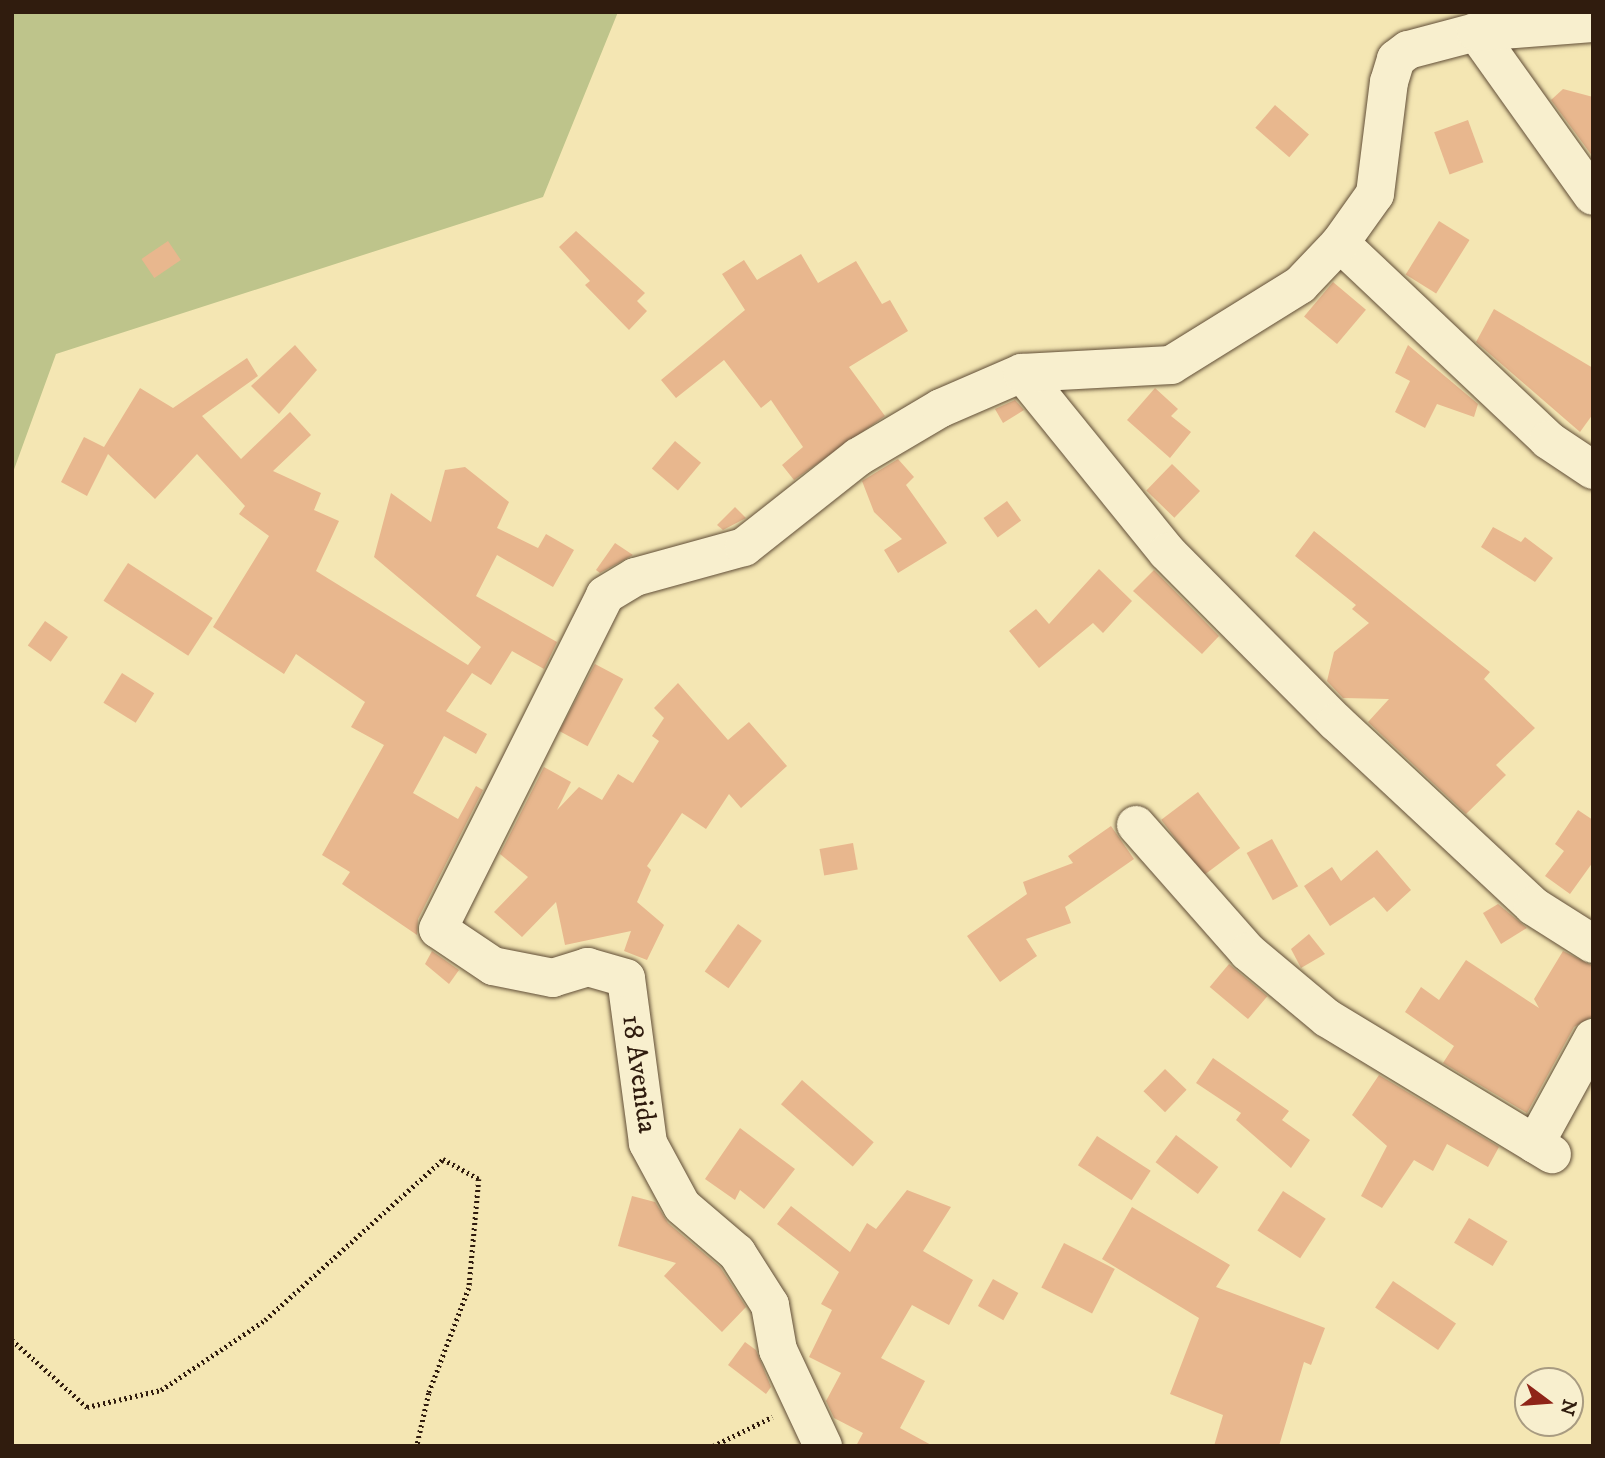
<!DOCTYPE html>
<style>
body{margin:0}
#map{position:relative;width:1605px;height:1458px;overflow:hidden;background:#f4e6b3;font-family:"IM FELL DW Pica",serif}
div>[style]{position:absolute}
[style*='--x']{left:calc(var(--x)*1px);top:calc(var(--y)*1px);width:calc(var(--w)*1px);rotate:calc(var(--a)*1deg)}
.green>*{inset:0;background:#bec48b}
.building>*{inset:0;background:#e8b78e;transform-origin:0 0}
.path>*{height:4.5px;margin-top:-2.25px;transform-origin:0;background:repeating-linear-gradient(90deg,#301c0e 0 2px,transparent 0 5.5px)}
.roads{filter:drop-shadow(0 0 2px #614e37) drop-shadow(0 0 2px #614e37)}
.minor>*{height:38px;margin:-19px;padding:0 19px;transform-origin:19px;border-radius:19px;background:#f8efce}
span{translate:-50% -50%;white-space:nowrap;text-align:center;line-height:1.15;-webkit-text-stroke:5px #f8efce;paint-order:stroke}
.street-label{font-size:28px;color:#301c0e}
.frame{position:absolute;inset:0;border:14px solid #301c0e;pointer-events:none}
.north{position:absolute;left:1514px;top:1367px;width:70px;height:70px;box-sizing:border-box;background:#f8efce;border:2px solid #a89b81;border-radius:50%;rotate:106deg;font-size:19px;font-weight:700;line-height:28px;text-align:center;color:#301c0e}
.north::after{content:'';display:block;margin:auto;width:24px;height:32px;background:#8f2418;clip-path:polygon(50% 0,100% 100%,50% 72%,0 100%)}
</style>
<div id="map">
<div class="green">
<i style="clip-path:polygon(12px 12px,618px 12px,543px 197px,56px 354px,12px 475px)"></i>
</div>
<div class="building">
<i style="clip-path:polygon(1563px 89px,1593px 97px,1593px 157px,1551px 100px)"></i>
<i style="left:1275px;top:105px;width:45px;height:30px;rotate:41deg"></i>
<i style="left:1468px;top:120px;width:45px;height:36px;rotate:70deg"></i>
<i style="left:1439px;top:221px;width:36px;height:63px;rotate:32deg"></i>
<i style="clip-path:polygon(576px 231px,645px 293px,637px 301px,647px 311px,629px 330px,585px 285px,590px 281px,559px 247px)"></i>
<i style="left:168px;top:241px;width:23px;height:32px;rotate:56deg"></i>
<i style="clip-path:polygon(801px 254px,818px 283px,856px 261px,882px 304px,890px 300px,908px 331px,849px 367px,885px 416px,794px 480px,782px 465px,803px 447px,771px 400px,761px 408px,724px 360px,676px 398px,661px 380px,745px 310px,722px 274px,744px 260px,757px 280px)"></i>
<i style="left:1333px;top:282px;width:43px;height:45px;rotate:40deg"></i>
<i style="clip-path:polygon(1494px 309px,1593px 368px,1593px 414px,1580px 432px,1476px 342px)"></i>
<i style="clip-path:polygon(295px 345px,317px 370px,279px 414px,251px 386px)"></i>
<i style="clip-path:polygon(1408px 345px,1478px 404px,1474px 417px,1437px 404px,1425px 428px,1395px 412px,1410px 381px,1395px 373px)"></i>
<i style="clip-path:polygon(247px 358px,258px 376px,202px 416px,241px 459px,290px 412px,311px 435px,273px 471px,321px 493px,314px 510px,339px 521px,316px 571px,468px 665px,481px 647px,374px 557px,391px 493px,431px 522px,445px 470px,465px 467px,509px 502px,497px 528px,538px 548px,546px 534px,574px 550px,553px 587px,497px 555px,476px 596px,557px 642px,544px 669px,512px 651px,491px 685px,472px 673px,446px 711px,487px 734px,476px 754px,444px 736px,413px 793px,458px 819px,476px 786px,483px 790px,418px 919px,417px 935px,342px 884px,350px 872px,322px 855px,384px 745px,351px 727px,365px 702px,296px 654px,284px 674px,213px 627px,269px 536px,239px 514px,245px 506px,197px 454px,155px 499px,108px 454px,87px 496px,61px 482px,84px 437px,104px 447px,140px 388px,173px 408px)"></i>
<i style="clip-path:polygon(1155px 388px,1178px 409px,1171px 416px,1191px 432px,1170px 458px,1127px 420px)"></i>
<i style="clip-path:polygon(1015px 400px,1024px 410px,1003px 423px,995px 409px)"></i>
<i style="left:675px;top:441px;width:34px;height:36px;rotate:40deg"></i>
<i style="clip-path:polygon(898px 459px,914px 477px,906px 485px,947px 543px,898px 573px,884px 550px,902px 539px,874px 512px,862px 481px)"></i>
<i style="left:1172px;top:464px;width:39px;height:37px;rotate:44deg"></i>
<i style="left:1007px;top:501px;width:24px;height:29px;rotate:54deg"></i>
<i style="clip-path:polygon(735px 507px,746px 518px,723px 530px,717px 525px)"></i>
<i style="clip-path:polygon(1493px 527px,1521px 542px,1525px 537px,1553px 558px,1535px 582px,1481px 547px)"></i>
<i style="clip-path:polygon(1314px 531px,1490px 672px,1484px 679px,1535px 728px,1496px 765px,1506px 775px,1466px 814px,1368px 722px,1389px 699px,1343px 698px,1327px 681px,1334px 652px,1369px 623px,1352px 609px,1356px 605px,1295px 556px)"></i>
<i style="clip-path:polygon(615px 543px,633px 555px,600px 573px,596px 570px)"></i>
<i style="left:128px;top:563px;width:101px;height:45px;rotate:33deg"></i>
<i style="clip-path:polygon(1099px 569px,1132px 601px,1103px 633px,1093px 623px,1039px 668px,1009px 631px,1036px 609px,1049px 624px)"></i>
<i style="clip-path:polygon(1154px 570px,1219px 636px,1202px 654px,1133px 591px)"></i>
<i style="left:45px;top:621px;width:28px;height:30px;rotate:35deg"></i>
<i style="left:595px;top:664px;width:32px;height:76px;rotate:28deg"></i>
<i style="left:122px;top:673px;width:38px;height:35px;rotate:32deg"></i>
<i style="clip-path:polygon(678px 683px,728px 740px,749px 722px,787px 766px,741px 808px,729px 794px,706px 829px,682px 813px,647px 866px,651px 870px,637px 902px,664px 925px,647px 960px,624px 951px,631px 931px,565px 945px,556px 902px,522px 937px,494px 912px,528px 877px,500px 854px,544px 767px,571px 782px,557px 810px,579px 787px,602px 800px,618px 774px,633px 783px,659px 741px,652px 736px,664px 718px,654px 708px)"></i>
<i style="left:1198px;top:792px;width:70px;height:46px;rotate:53deg"></i>
<i style="clip-path:polygon(1578px 810px,1593px 820px,1593px 862px,1570px 894px,1545px 876px,1564px 851px,1555px 844px)"></i>
<i style="clip-path:polygon(1111px 826px,1134px 859px,1065px 907px,1071px 923px,1026px 939px,1037px 956px,1000px 982px,967px 936px,1027px 894px,1023px 882px,1073px 863px,1068px 856px)"></i>
<i style="left:1272px;top:839px;width:54px;height:29px;rotate:61deg"></i>
<i style="left:853px;top:843px;width:27px;height:34px;rotate:80deg"></i>
<i style="clip-path:polygon(1377px 850px,1411px 890px,1387px 912px,1374px 897px,1330px 926px,1304px 886px,1332px 867px,1341px 881px)"></i>
<i style="clip-path:polygon(1498px 904px,1527px 928px,1501px 944px,1483px 913px)"></i>
<i style="left:738px;top:924px;width:29px;height:58px;rotate:35deg"></i>
<i style="clip-path:polygon(1309px 934px,1325px 954px,1301px 968px,1291px 949px)"></i>
<i style="clip-path:polygon(432px 951px,459px 970px,449px 984px,425px 964px)"></i>
<i style="clip-path:polygon(1563px 951px,1593px 966px,1593px 1016px,1574px 1027px,1527px 1113px,1443px 1063px,1454px 1046px,1405px 1012px,1421px 987px,1439px 1000px,1466px 960px,1539px 1008px,1534px 999px)"></i>
<i style="left:1229px;top:964px;width:50px;height:30px;rotate:40deg"></i>
<i style="clip-path:polygon(1213px 1058px,1289px 1111px,1282px 1120px,1310px 1140px,1291px 1168px,1236px 1120px,1241px 1113px,1196px 1083px)"></i>
<i style="left:1165px;top:1069px;width:30px;height:31px;rotate:44deg"></i>
<i style="clip-path:polygon(1379px 1075px,1499px 1147px,1488px 1167px,1447px 1144px,1433px 1171px,1414px 1160px,1382px 1208px,1361px 1196px,1387px 1146px,1352px 1115px)"></i>
<i style="left:802px;top:1080px;width:95px;height:32px;rotate:41deg"></i>
<i style="clip-path:polygon(740px 1128px,795px 1169px,764px 1209px,740px 1190px,735px 1200px,705px 1179px)"></i>
<i style="left:1176px;top:1135px;width:53px;height:34px;rotate:37deg"></i>
<i style="left:1097px;top:1136px;width:64px;height:35px;rotate:33deg"></i>
<i style="clip-path:polygon(907px 1190px,951px 1207px,923px 1251px,973px 1280px,949px 1325px,912px 1305px,881px 1358px,925px 1381px,900px 1428px,933px 1446px,856px 1446px,863px 1433px,834px 1418px,826px 1401px,841px 1373px,809px 1357px,832px 1310px,821px 1304px,839px 1272px,777px 1224px,791px 1206px,850px 1252px,867px 1223px,876px 1229px)"></i>
<i style="left:1283px;top:1191px;width:51px;height:47px;rotate:33deg"></i>
<i style="clip-path:polygon(632px 1196px,655px 1202px,668px 1223px,720px 1267px,746px 1307px,722px 1332px,664px 1276px,676px 1263px,618px 1246px)"></i>
<i style="clip-path:polygon(1132px 1207px,1230px 1265px,1216px 1287px,1325px 1328px,1311px 1365px,1304px 1362px,1279px 1446px,1214px 1446px,1223px 1415px,1170px 1394px,1199px 1318px,1102px 1259px)"></i>
<i style="left:1469px;top:1218px;width:45px;height:29px;rotate:31deg"></i>
<i style="left:1064px;top:1243px;width:57px;height:50px;rotate:27deg"></i>
<i style="left:993px;top:1279px;width:29px;height:31px;rotate:29deg"></i>
<i style="left:1393px;top:1281px;width:76px;height:32px;rotate:34deg"></i>
<i style="clip-path:polygon(745px 1342px,756px 1350px,771px 1387px,766px 1394px,728px 1365px)"></i>
</div>
<div class="path">
<i style="--x:12;--y:1340;--w:101;--a:41.8"></i>
<i style="--x:87;--y:1407;--w:76;--a:-12.9"></i>
<i style="--x:161;--y:1390;--w:125;--a:-33.9"></i>
<i style="--x:265;--y:1320;--w:240;--a:-42.1"></i>
<i style="--x:443;--y:1159;--w:41;--a:29.1"></i>
<i style="--x:479;--y:1179;--w:109;--a:95.2"></i>
<i style="--x:469;--y:1288;--w:112;--a:110.9"></i>
<i style="--x:429;--y:1393;--w:54;--a:102.8"></i>
<i style="--x:713;--y:1446;--w:66;--a:-26.2"></i>
</div>
<div class="roads">
<div class="minor">
<i style="--x:1476;--y:32;--w:201;--a:54.5"></i>
<i style="--x:1340;--y:243;--w:286;--a:43.4"></i>
<i style="--x:1548;--y:440;--w:54;--a:33.7"></i>
<i style="--x:1022;--y:373;--w:230;--a:51"></i>
<i style="--x:1167;--y:552;--w:240;--a:45.2"></i>
<i style="--x:1336;--y:722;--w:270;--a:43"></i>
<i style="--x:1533;--y:906;--w:71;--a:32.3"></i>
<i style="--x:1136;--y:825;--w:169;--a:48.6"></i>
<i style="--x:1248;--y:952;--w:103;--a:39.9"></i>
<i style="--x:1327;--y:1018;--w:263;--a:31.2"></i>
<i style="--x:1535;--y:1144;--w:121;--a:-61.3"></i>
<i style="--x:823;--y:1446;--w:106;--a:-115.1"></i>
<i style="--x:778;--y:1350;--w:46;--a:-100.1"></i>
<i style="--x:770;--y:1305;--w:62;--a:-122.4"></i>
<i style="--x:737;--y:1253;--w:72;--a:-139.5"></i>
<i style="--x:682;--y:1206;--w:72;--a:-118.4"></i>
<i style="--x:648;--y:1143;--w:166;--a:-97.6"></i>
<i style="--x:626;--y:978;--w:40;--a:-164"></i>
<i style="--x:588;--y:967;--w:37;--a:163"></i>
<i style="--x:553;--y:978;--w:61;--a:-168.7"></i>
<i style="--x:493;--y:966;--w:66;--a:-146.1"></i>
<i style="--x:438;--y:929;--w:373;--a:-63.4"></i>
<i style="--x:605;--y:595;--w:35;--a:-31"></i>
<i style="--x:635;--y:577;--w:113;--a:-15.4"></i>
<i style="--x:744;--y:547;--w:145;--a:-38.3"></i>
<i style="--x:858;--y:457;--w:96;--a:-30.6"></i>
<i style="--x:941;--y:408;--w:88;--a:-23.4"></i>
<i style="--x:1022;--y:373;--w:149;--a:-3.1"></i>
<i style="--x:1171;--y:365;--w:152;--a:-31.8"></i>
<i style="--x:1300;--y:285;--w:58;--a:-46.4"></i>
<i style="--x:1340;--y:243;--w:60;--a:-54.5"></i>
<i style="--x:1375;--y:194;--w:113;--a:-82.9"></i>
<i style="--x:1389;--y:82;--w:24;--a:-73"></i>
<i style="--x:1396;--y:59;--w:15;--a:-37"></i>
<i style="--x:1408;--y:50;--w:70;--a:-14.8"></i>
<i style="--x:1476;--y:32;--w:117;--a:-4.4"></i>
</div>
</div>
<div class="street-label">
<span style="left:639px;top:1074px;rotate:82deg">18 Avenida</span>
</div>
<div class="frame"></div>
<div class="north">N</div>
</div>
